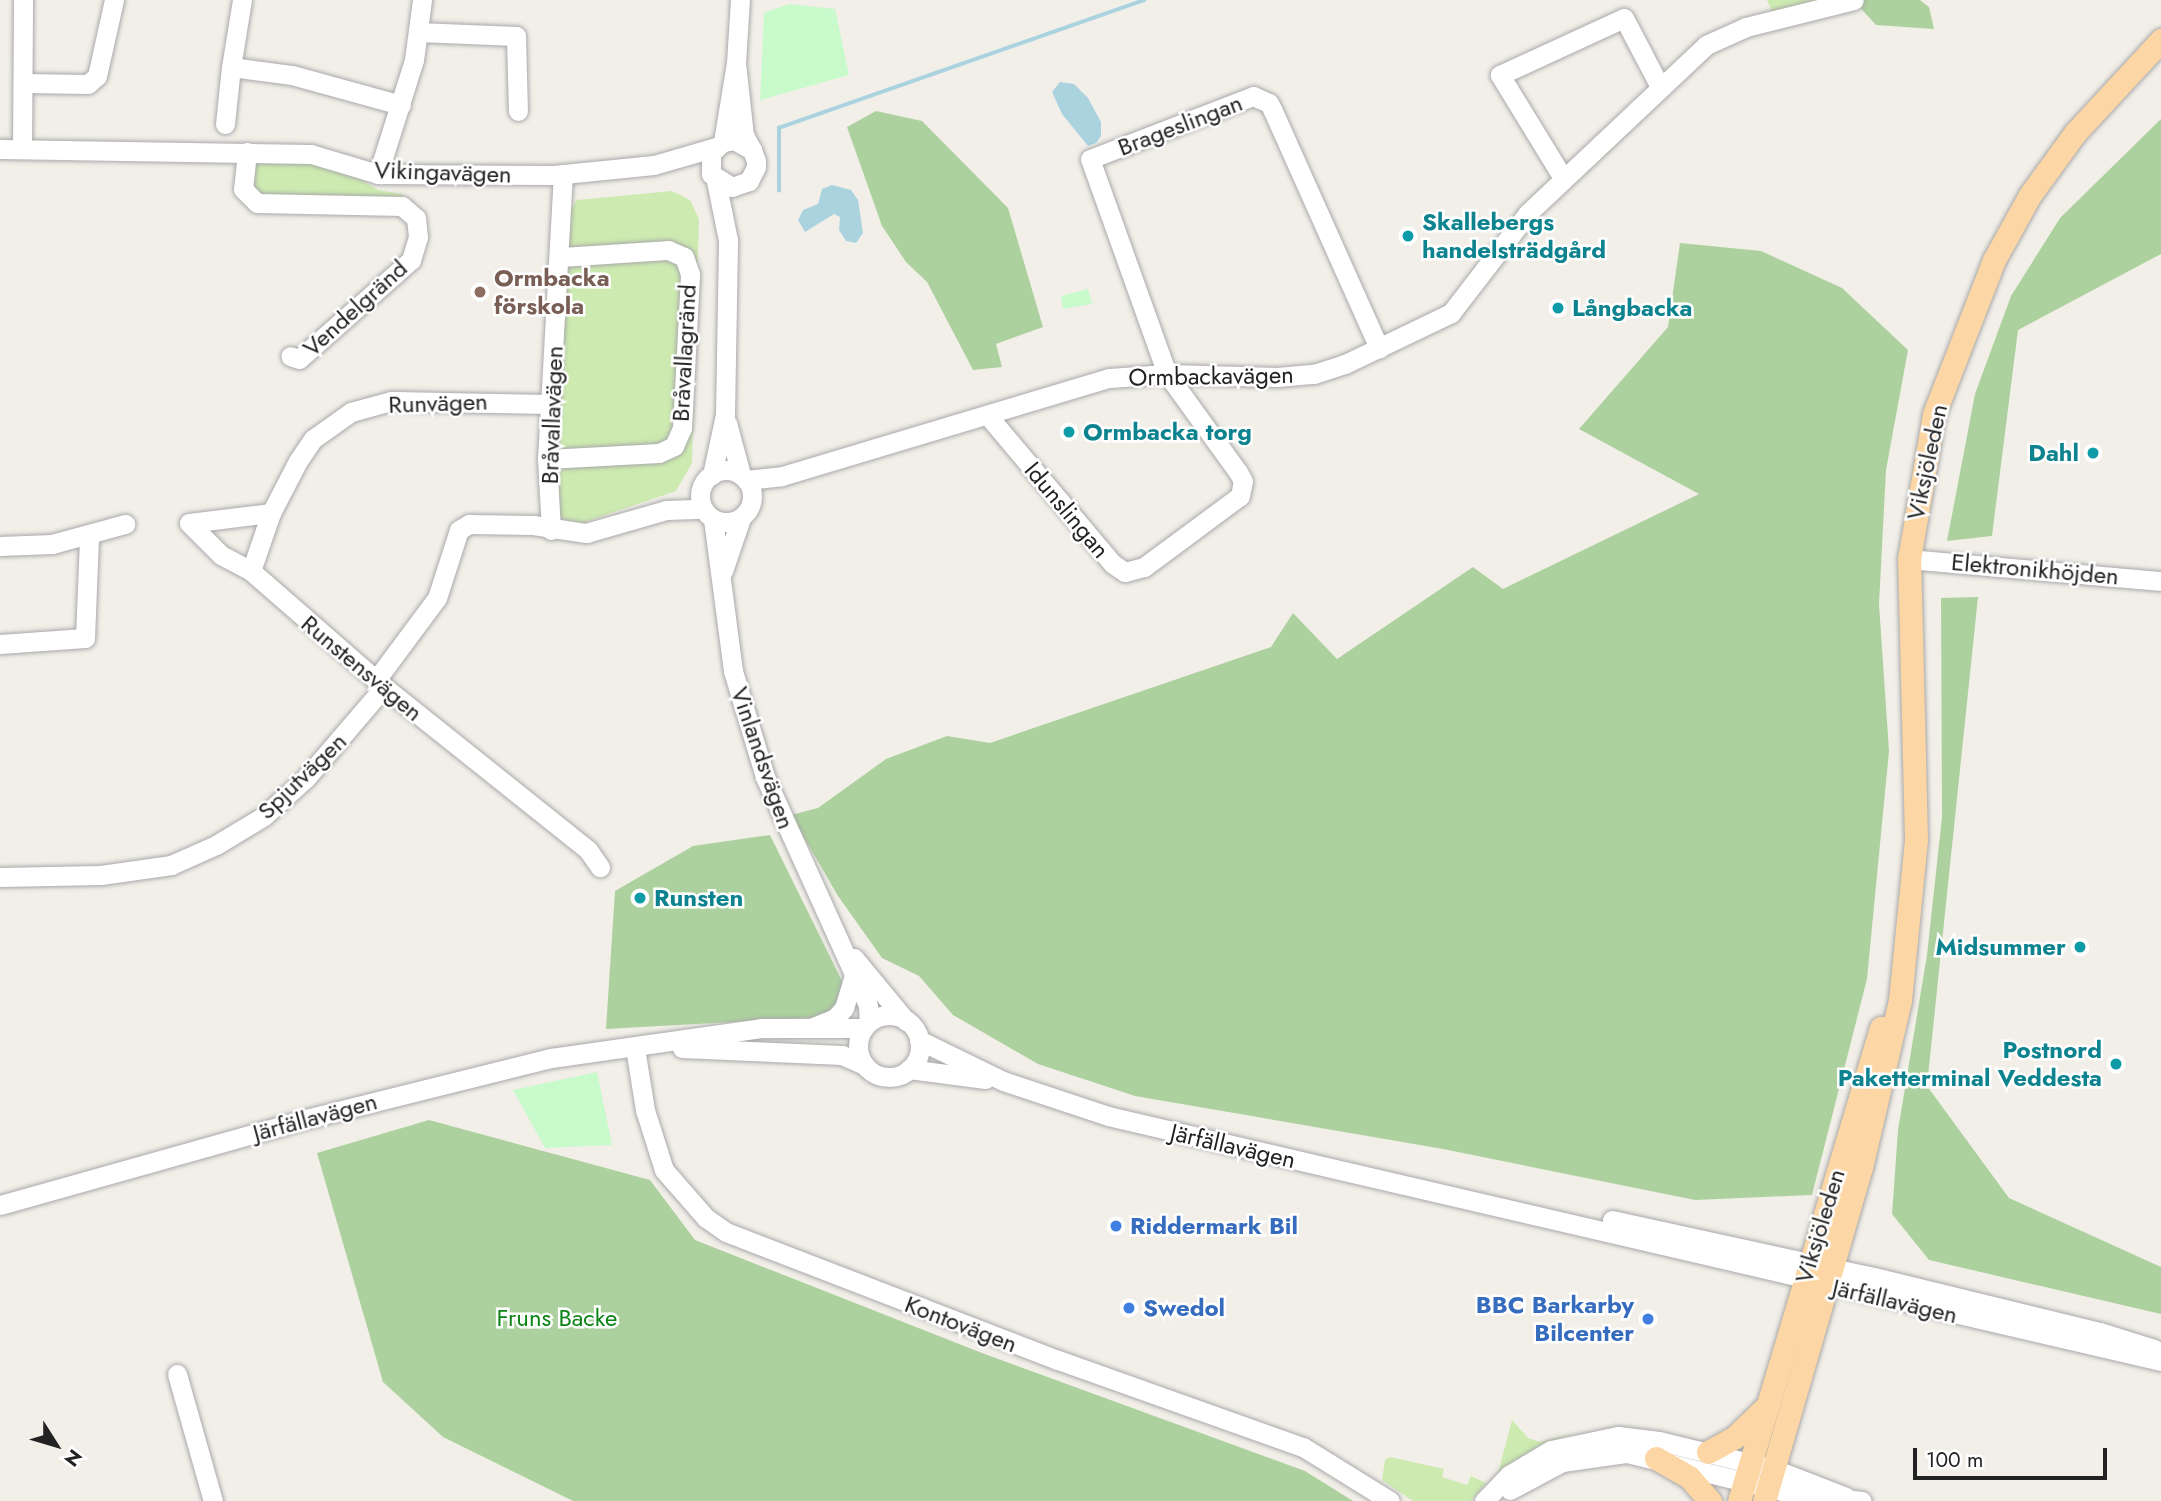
<!DOCTYPE html>
<meta charset="utf-8">
<style>
body{margin:0}
#map{position:relative;width:2161px;height:1501px;overflow:hidden;background:#f2efe9;font-family:Jost,sans-serif}
div>[style]{position:absolute}
[style*='--x']{left:calc(var(--x)*1px);top:calc(var(--y)*1px);width:calc(var(--w)*1px);rotate:calc(var(--a)*1deg)}
.grass>*{inset:0;background:#cdebb0}
.forest>*{inset:0;background:#add19e}
.park>*{inset:0;background:#c8facc}
.water>*{inset:0;background:#aad3df}
.stream>*{height:3.5px;margin:-1.75px;padding:0 1.75px;transform-origin:1.75px;border-radius:1.75px;background:#aad3df}
.roads{filter:drop-shadow(0 0 2px #a9a9a9) drop-shadow(0 0 2px #a9a9a9)}
.minor>*{height:19px;margin:-9.5px;padding:0 9.5px;transform-origin:9.5px;border-radius:9.5px;background:#fff}
.minor>.ring{margin:-9.5px;padding:0;box-sizing:content-box;background:none;border:19px solid #fff;border-radius:50%}
.major>*{height:23px;margin:-11.5px;padding:0 11.5px;transform-origin:11.5px;border-radius:11.5px;background:#fcd6a4}
.dots>*{width:19px;height:19px;translate:-50% -50%;box-sizing:border-box;border:4px solid #fff;border-radius:50%}
span{translate:-50% -50%;white-space:nowrap;text-align:center;line-height:1.15;-webkit-text-stroke:5px #fff;paint-order:stroke}
.street-label{font-size:24px;color:#222}
.culture-label{font-size:24px;color:#0d838f;font-weight:700}
.left{translate:0 -50%;text-align:left}
.right{translate:-100% -50%;text-align:right}
.education-label{font-size:24px;color:#785e54;font-weight:700}
.shop-label{font-size:24px;color:#366cbe;font-weight:700}
.park-label{font-size:24px;color:#0c8416}
.north{position:absolute;left:21px;top:1410px;width:70px;height:70px;-webkit-text-stroke:5px #fff;paint-order:stroke;rotate:127deg;font-size:19px;font-weight:700;line-height:28px;text-align:center;color:#222}
.north::after{content:'';display:block;margin:auto;width:24px;height:32px;background:#222;clip-path:polygon(50% 0,100% 100%,50% 72%,0 100%)}
.scale{position:absolute;left:1913px;top:1448px;width:194px;height:32px;box-sizing:border-box;border:4px solid #222;border-top:0;padding-left:9px;font-size:21px;line-height:24px;white-space:nowrap;color:#222;-webkit-text-stroke:5px #fff;paint-order:stroke}
</style>
<div id="map">
<div class="grass">
<i style="clip-path:polygon(1767px 0,1827px 0,1773px 14px)"></i>
<i style="clip-path:polygon(252px 156px,309px 161px,360px 179px,378px 190px,403px 194px,401px 199px,257px 196px,249px 188px)"></i>
<i style="clip-path:polygon(672px 191px,690px 200px,699px 219px,692px 463px,676px 491px,576px 525px,560px 517px,547px 459px,569px 213px,577px 200px)"></i>
<i style="clip-path:polygon(1512px 1420px,1528px 1438px,1540px 1442px,1573px 1433px,1540px 1445px,1498px 1473px)"></i>
<i style="clip-path:polygon(1390px 1457px,1444px 1469px,1442px 1477px,1467px 1485px,1471px 1476px,1486px 1483px,1471px 1501px,1413px 1501px,1382px 1480px,1385px 1460px)"></i>
</div>
<div class="forest">
<i style="clip-path:polygon(1853px 0,1920px 0,1929px 7px,1934px 29px,1876px 25px)"></i>
<i style="clip-path:polygon(876px 111px,922px 121px,1008px 208px,1043px 327px,996px 344px,1002px 367px,973px 370px,927px 282px,906px 262px,882px 226px,847px 127px)"></i>
<i style="clip-path:polygon(2161px 119px,2161px 254px,2018px 330px,1992px 536px,1947px 541px,1975px 394px,2011px 296px,2060px 218px)"></i>
<i style="clip-path:polygon(1680px 243px,1761px 251px,1842px 288px,1908px 350px,1886px 470px,1879px 604px,1889px 751px,1867px 979px,1812px 1195px,1695px 1200px,1443px 1149px,1135px 1096px,1038px 1064px,953px 1015px,919px 976px,882px 958px,838px 896px,791px 815px,818px 808px,886px 759px,947px 736px,990px 743px,1271px 647px,1293px 613px,1337px 659px,1473px 567px,1503px 589px,1699px 494px,1579px 429px,1668px 327px)"></i>
<i style="clip-path:polygon(1978px 597px,1927px 1086px,2009px 1198px,2161px 1267px,2161px 1314px,1929px 1260px,1892px 1214px,1898px 1130px,1927px 955px,1942px 817px,1941px 598px)"></i>
<i style="clip-path:polygon(770px 835px,846px 989px,839px 1003px,821px 1017px,606px 1029px,615px 891px,693px 846px)"></i>
<i style="clip-path:polygon(429px 1120px,650px 1180px,695px 1240px,982px 1353px,1305px 1471px,1353px 1501px,573px 1501px,443px 1437px,383px 1382px,317px 1153px)"></i>
</div>
<div class="park">
<i style="clip-path:polygon(789px 4px,835px 9px,849px 75px,760px 100px,764px 13px)"></i>
<i style="clip-path:polygon(1088px 289px,1092px 304px,1063px 309px,1061px 296px)"></i>
<i style="clip-path:polygon(597px 1072px,612px 1145px,545px 1148px,513px 1090px)"></i>
</div>
<div class="water">
<i style="clip-path:polygon(1060px 82px,1074px 84px,1088px 98px,1101px 122px,1101px 136px,1096px 143px,1088px 146px,1062px 114px,1052px 92px)"></i>
<i style="clip-path:polygon(832px 185px,851px 190px,858px 200px,863px 233px,856px 243px,846px 241px,839px 230px,840px 217px,834px 214px,805px 232px,798px 220px,803px 210px,818px 204px,822px 189px)"></i>
</div>
<div class="stream">
<i style="--x:779;--y:191;--w:63;--a:-90"></i>
<i style="--x:779;--y:128;--w:387;--a:-19.3"></i>
</div>
<div class="roads">
<div class="minor">
<i style="--x:242;--y:0;--w:68;--a:99.3"></i>
<i style="--x:231;--y:67;--w:62;--a:7.5"></i>
<i style="--x:292;--y:75;--w:113;--a:15.4"></i>
<i style="--x:418;--y:32;--w:98;--a:2.3"></i>
<i style="--x:516;--y:36;--w:75;--a:88.5"></i>
<i style="--x:736;--y:63;--w:72;--a:83.7"></i>
<i style="--x:744;--y:135;--w:17;--a:62"></i>
<i style="--x:752;--y:150;--w:12;--a:70"></i>
<i style="--x:756;--y:161;--w:6;--a:90"></i>
<i style="--x:756;--y:167;--w:16;--a:117"></i>
<i style="--x:749;--y:181;--w:18;--a:161"></i>
<i style="--x:732;--y:187;--w:25;--a:-148"></i>
<i style="--x:711;--y:174;--w:21;--a:-90"></i>
<i style="--x:711;--y:153;--w:16;--a:-43"></i>
<i style="--x:723;--y:142;--w:11;--a:-10"></i>
<i style="--x:734;--y:140;--w:21;--a:29"></i>
<i style="--x:23;--y:83;--w:65;--a:0.9"></i>
<i style="--x:88;--y:84;--w:12;--a:-42"></i>
<i style="--x:97;--y:76;--w:78;--a:-77.4"></i>
<i style="--x:225;--y:124;--w:57;--a:-84"></i>
<i style="--x:723;--y:142;--w:80;--a:-80.7"></i>
<i style="--x:736;--y:63;--w:63;--a:-86.4"></i>
<i style="--x:0;--y:149;--w:311;--a:0.9"></i>
<i style="--x:311;--y:154;--w:70;--a:16.6"></i>
<i style="--x:378;--y:174;--w:176;--a:0.3"></i>
<i style="--x:554;--y:175;--w:100;--a:-5.7"></i>
<i style="--x:654;--y:165;--w:65;--a:-16.2"></i>
<i style="--x:22;--y:149;--w:149;--a:-89.6"></i>
<i style="--x:247;--y:152;--w:37;--a:96"></i>
<i style="--x:243;--y:189;--w:20;--a:45"></i>
<i style="--x:257;--y:203;--w:145;--a:1.2"></i>
<i style="--x:402;--y:206;--w:18;--a:41"></i>
<i style="--x:416;--y:218;--w:19;--a:84"></i>
<i style="--x:418;--y:237;--w:24;--a:107"></i>
<i style="--x:411;--y:260;--w:149;--a:138.5"></i>
<i style="--x:299;--y:359;--w:9;--a:-162"></i>
<i style="--x:378;--y:174;--w:120;--a:-72.5"></i>
<i style="--x:414;--y:60;--w:61;--a:-82.4"></i>
<i style="--x:1563;--y:178;--w:121;--a:-121.5"></i>
<i style="--x:1500;--y:75;--w:136;--a:-24.7"></i>
<i style="--x:1624;--y:18;--w:78;--a:62.4"></i>
<i style="--x:989;--y:417;--w:192;--a:49.9"></i>
<i style="--x:1113;--y:564;--w:14;--a:34"></i>
<i style="--x:1125;--y:572;--w:20;--a:-15"></i>
<i style="--x:1144;--y:567;--w:119;--a:-36.5"></i>
<i style="--x:1240;--y:496;--w:15;--a:-79"></i>
<i style="--x:1243;--y:481;--w:10;--a:-119"></i>
<i style="--x:1238;--y:472;--w:121;--a:-125.9"></i>
<i style="--x:1167;--y:374;--w:228;--a:-109.7"></i>
<i style="--x:1090;--y:159;--w:175;--a:-21.1"></i>
<i style="--x:1253;--y:96;--w:17;--a:24"></i>
<i style="--x:1269;--y:103;--w:9;--a:63"></i>
<i style="--x:1273;--y:111;--w:260;--a:65.9"></i>
<i style="--x:727;--y:423;--w:54;--a:74.9"></i>
<i style="--x:547;--y:459;--w:112;--a:-3.1"></i>
<i style="--x:659;--y:453;--w:17;--a:-25"></i>
<i style="--x:674;--y:446;--w:20;--a:-66"></i>
<i style="--x:682;--y:428;--w:154;--a:-87"></i>
<i style="--x:690;--y:274;--w:18;--a:-109"></i>
<i style="--x:684;--y:257;--w:17;--a:-156"></i>
<i style="--x:668;--y:250;--w:109;--a:176.3"></i>
<i class="ring" style="left:700px;top:470px;width:33px;height:33px"></i>
<i style="--x:712;--y:475;--w:61;--a:-77.8"></i>
<i style="--x:725;--y:415;--w:175;--a:-89"></i>
<i style="--x:728;--y:240;--w:60;--a:-101.5"></i>
<i style="--x:746;--y:480;--w:36;--a:-6"></i>
<i style="--x:782;--y:476;--w:341;--a:-16.7"></i>
<i style="--x:1109;--y:378;--w:58;--a:-3.9"></i>
<i style="--x:1167;--y:374;--w:110;--a:1.6"></i>
<i style="--x:1277;--y:377;--w:37;--a:-5"></i>
<i style="--x:1314;--y:374;--w:33;--a:-18"></i>
<i style="--x:1345;--y:364;--w:118;--a:-25.7"></i>
<i style="--x:1451;--y:313;--w:126;--a:-52.4"></i>
<i style="--x:1528;--y:213;--w:245;--a:-43.3"></i>
<i style="--x:1706;--y:45;--w:44;--a:-24.2"></i>
<i style="--x:1746;--y:27;--w:111;--a:-14"></i>
<i style="--x:713;--y:519;--w:153;--a:82.5"></i>
<i style="--x:733;--y:671;--w:111;--a:73.2"></i>
<i style="--x:765;--y:777;--w:250;--a:65.7"></i>
<i style="--x:868;--y:1005;--w:17;--a:87"></i>
<i style="--x:189;--y:523;--w:45;--a:45"></i>
<i style="--x:221;--y:555;--w:34;--a:28"></i>
<i style="--x:251;--y:571;--w:176;--a:41.1"></i>
<i style="--x:384;--y:687;--w:261;--a:38.6"></i>
<i style="--x:588;--y:850;--w:21;--a:55"></i>
<i style="--x:189;--y:523;--w:83;--a:-7"></i>
<i style="--x:551;--y:530;--w:71;--a:-93.2"></i>
<i style="--x:547;--y:459;--w:285;--a:-86.8"></i>
<i style="--x:0;--y:546;--w:52;--a:-2.2"></i>
<i style="--x:52;--y:544;--w:76;--a:-15.3"></i>
<i style="--x:1909;--y:559;--w:253;--a:5"></i>
<i style="--x:251;--y:571;--w:61;--a:-71"></i>
<i style="--x:271;--y:513;--w:59;--a:-62.6"></i>
<i style="--x:298;--y:461;--w:27;--a:-56"></i>
<i style="--x:313;--y:439;--w:47;--a:-35.4"></i>
<i style="--x:351;--y:412;--w:41;--a:-15.4"></i>
<i style="--x:391;--y:401;--w:159;--a:1.1"></i>
<i style="--x:723;--y:571;--w:56;--a:-71.2"></i>
<i style="--x:0;--y:644;--w:85;--a:-4"></i>
<i style="--x:85;--y:638;--w:101;--a:-87.7"></i>
<i style="--x:376;--y:680;--w:102;--a:-53.4"></i>
<i style="--x:437;--y:598;--w:71;--a:-72.1"></i>
<i style="--x:459;--y:530;--w:12;--a:-31"></i>
<i style="--x:469;--y:524;--w:64;--a:0.9"></i>
<i style="--x:533;--y:525;--w:54;--a:8.6"></i>
<i style="--x:586;--y:533;--w:83;--a:-16"></i>
<i style="--x:666;--y:510;--w:37;--a:-2"></i>
<i style="--x:0;--y:877;--w:101;--a:-1.1"></i>
<i style="--x:101;--y:875;--w:71;--a:-8.1"></i>
<i style="--x:171;--y:865;--w:49;--a:-24"></i>
<i style="--x:216;--y:845;--w:56;--a:-31.1"></i>
<i style="--x:264;--y:816;--w:57;--a:-42.1"></i>
<i style="--x:306;--y:778;--w:120;--a:-49.4"></i>
<i style="--x:854;--y:958;--w:82;--a:50.5"></i>
<i class="ring" style="left:858px;top:1015px;width:43px;height:43px"></i>
<i style="--x:813;--y:1027;--w:24;--a:-22"></i>
<i style="--x:835;--y:1018;--w:13;--a:-48"></i>
<i style="--x:844;--y:1008;--w:34;--a:-73"></i>
<i style="--x:919;--y:1040;--w:93;--a:26"></i>
<i style="--x:1003;--y:1081;--w:111;--a:18.4"></i>
<i style="--x:1108;--y:1116;--w:1081;--a:13.1"></i>
<i style="--x:635;--y:1048;--w:63;--a:80.8"></i>
<i style="--x:645;--y:1110;--w:63;--a:72.4"></i>
<i style="--x:664;--y:1170;--w:64;--a:48.8"></i>
<i style="--x:706;--y:1218;--w:24;--a:35"></i>
<i style="--x:726;--y:1232;--w:356;--a:21.1"></i>
<i style="--x:1058;--y:1360;--w:260;--a:19.6"></i>
<i style="--x:1303;--y:1447;--w:102;--a:31.8"></i>
<i style="--x:682;--y:1048;--w:160;--a:2.5"></i>
<i style="--x:842;--y:1055;--w:24;--a:24"></i>
<i style="--x:909;--y:1069;--w:77;--a:7.5"></i>
<i style="--x:0;--y:1205;--w:318;--a:-15.7"></i>
<i style="--x:306;--y:1119;--w:252;--a:-14"></i>
<i style="--x:551;--y:1058;--w:212;--a:-8.1"></i>
<i style="--x:761;--y:1028;--w:103;--a:0"></i>
<i style="--x:1612;--y:1220;--w:268;--a:12.3"></i>
<i style="--x:1874;--y:1277;--w:233;--a:13.7"></i>
<i style="--x:2100;--y:1332;--w:57;--a:17.5"></i>
<i style="--x:177;--y:1374;--w:132;--a:74.2"></i>
<i style="--x:1510;--y:1490;--w:59;--a:-28.3"></i>
<i style="--x:1562;--y:1462;--w:66;--a:-7.9"></i>
<i style="--x:1627;--y:1453;--w:168;--a:13.8"></i>
<i style="--x:1790;--y:1493;--w:72;--a:6.3"></i>
<i style="--x:1484;--y:1501;--w:36;--a:-46"></i>
<i style="--x:1509;--y:1475;--w:49;--a:-30.8"></i>
<i style="--x:1551;--y:1450;--w:68;--a:-11.8"></i>
<i style="--x:1618;--y:1436;--w:41;--a:7"></i>
<i style="--x:1659;--y:1441;--w:118;--a:13.7"></i>
<i style="--x:1774;--y:1469;--w:77;--a:21.3"></i>
</div>
<div class="major">
<i style="--x:1708;--y:1452;--w:31;--a:-29"></i>
<i style="--x:1735;--y:1437;--w:42;--a:-44"></i>
<i style="--x:1656;--y:1458;--w:38;--a:30"></i>
<i style="--x:1689;--y:1477;--w:32;--a:49"></i>
<i style="--x:1739;--y:1501;--w:494;--a:-73.3"></i>
<i style="--x:1764;--y:1501;--w:347;--a:-73.8"></i>
<i style="--x:1861;--y:1168;--w:172;--a:-76.9"></i>
<i style="--x:1900;--y:1000;--w:161;--a:-84.3"></i>
<i style="--x:1916;--y:840;--w:281;--a:-91.4"></i>
<i style="--x:1909;--y:559;--w:147;--a:-80.2"></i>
<i style="--x:1934;--y:414;--w:165;--a:-68.7"></i>
<i style="--x:1994;--y:260;--w:74;--a:-61"></i>
<i style="--x:2030;--y:195;--w:77;--a:-54"></i>
<i style="--x:2075;--y:133;--w:127;--a:-47.2"></i>
</div>
</div>
<div class="dots">
<i style="left:1408px;top:236px;background:#0f9aa8"></i>
<i style="left:480px;top:292px;background:#8d6e63"></i>
<i style="left:1558px;top:308px;background:#0f9aa8"></i>
<i style="left:1069px;top:432px;background:#0f9aa8"></i>
<i style="left:2093px;top:453px;background:#0f9aa8"></i>
<i style="left:640px;top:898px;background:#0f9aa8"></i>
<i style="left:2080px;top:947px;background:#0f9aa8"></i>
<i style="left:2116px;top:1064px;background:#0f9aa8"></i>
<i style="left:1116px;top:1226px;background:#3f7fe0"></i>
<i style="left:1129px;top:1308px;background:#3f7fe0"></i>
<i style="left:1648px;top:1319px;background:#3f7fe0"></i>
</div>
<div class="street-label">
<span style="left:1180px;top:125px;rotate:-21deg">Brageslingan</span>
<span style="left:443px;top:172px;rotate:2deg">Vikingavägen</span>
<span style="left:355px;top:308px;rotate:-42deg">Vendelgränd</span>
<span style="left:684px;top:353px;rotate:-87deg">Bråvallagränd</span>
<span style="left:1211px;top:376px;rotate:-1deg">Ormbackavägen</span>
<span style="left:438px;top:403px;rotate:-2deg">Runvägen</span>
<span style="left:552px;top:415px;rotate:-88deg">Bråvallavägen</span>
<span style="left:1927px;top:462px;rotate:-78deg">Viksjöleden</span>
<span style="left:1067px;top:510px;rotate:50deg">Idunslingan</span>
<span style="left:2035px;top:569px;rotate:5deg">Elektronikhöjden</span>
<span style="left:362px;top:668px;rotate:40deg">Runstensvägen</span>
<span style="left:763px;top:758px;rotate:71deg">Vinlandsvägen</span>
<span style="left:302px;top:776px;rotate:-44deg">Spjutvägen</span>
<span style="left:315px;top:1117px;rotate:-15deg">Järfällavägen</span>
<span style="left:1233px;top:1146px;rotate:13deg">Järfällavägen</span>
<span style="left:1820px;top:1226px;rotate:-73deg">Viksjöleden</span>
<span style="left:1895px;top:1301px;rotate:13deg">Järfällavägen</span>
<span style="left:961px;top:1324px;rotate:21deg">Kontovägen</span>
</div>
<div class="culture-label">
<span class="left" style="left:1422px;top:236px">Skallebergs<br>handelsträdgård</span>
<span class="left" style="left:1572px;top:308px">Långbacka</span>
<span class="left" style="left:1083px;top:432px">Ormbacka torg</span>
<span class="right" style="left:2079px;top:453px">Dahl</span>
<span class="left" style="left:654px;top:898px">Runsten</span>
<span class="right" style="left:2066px;top:947px">Midsummer</span>
<span class="right" style="left:2102px;top:1064px">Postnord<br>Paketterminal Veddesta</span>
</div>
<div class="education-label">
<span class="left" style="left:494px;top:292px">Ormbacka<br>förskola</span>
</div>
<div class="shop-label">
<span class="left" style="left:1130px;top:1226px">Riddermark Bil</span>
<span class="right" style="left:1634px;top:1319px">BBC Barkarby<br>Bilcenter</span>
<span class="left" style="left:1143px;top:1308px">Swedol</span>
</div>
<div class="park-label">
<span style="left:557px;top:1318px">Fruns Backe</span>
</div>
<div class="north">N</div>
<div class="scale">100 m</div>
</div>
